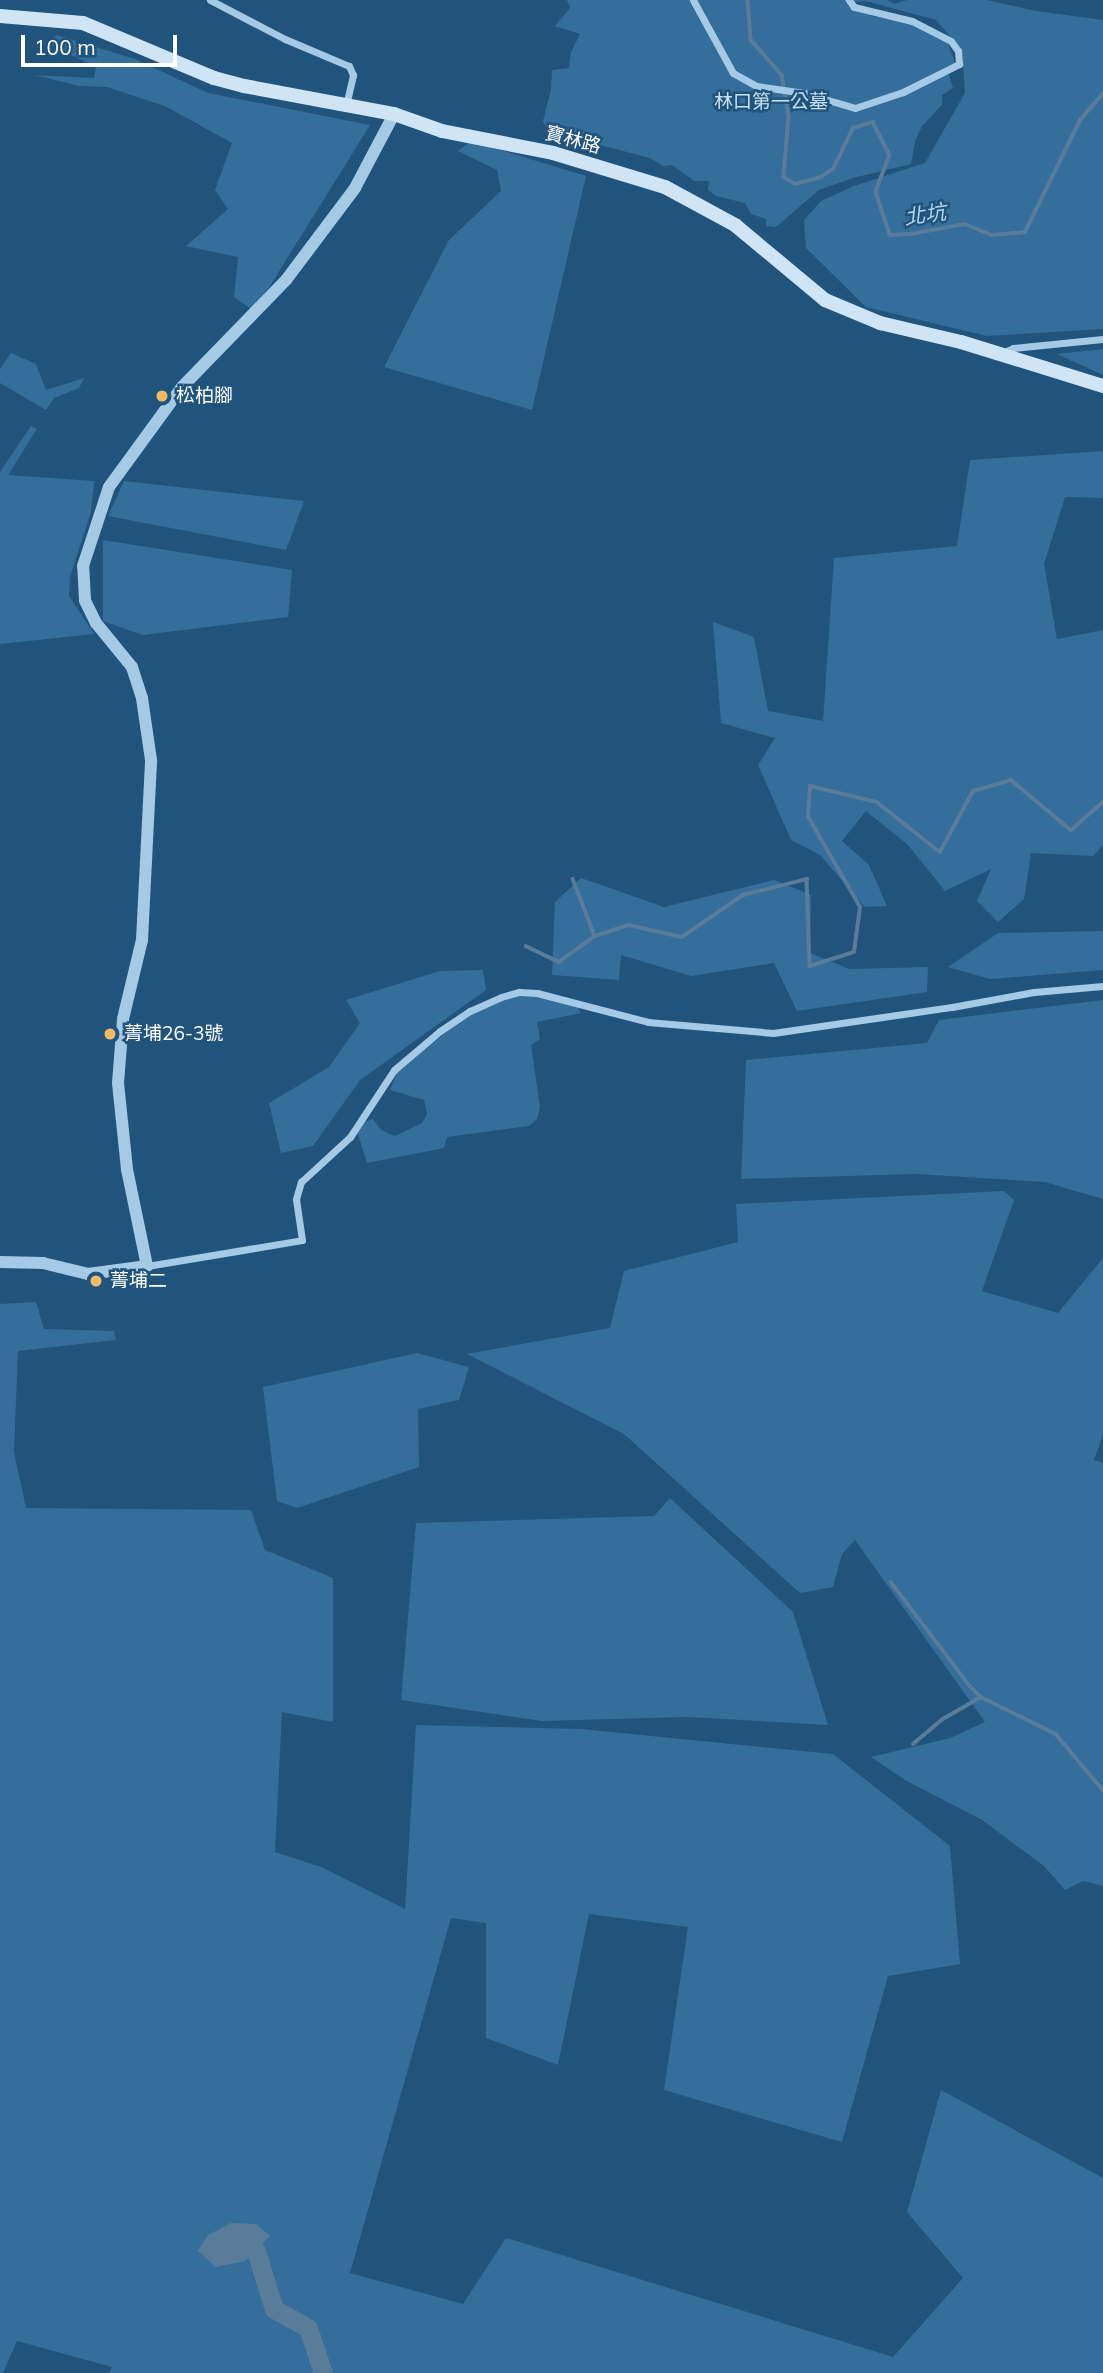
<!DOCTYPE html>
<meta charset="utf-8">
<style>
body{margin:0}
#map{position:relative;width:1103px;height:2373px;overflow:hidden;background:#21547c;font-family:Mulish,"Noto Sans TC",sans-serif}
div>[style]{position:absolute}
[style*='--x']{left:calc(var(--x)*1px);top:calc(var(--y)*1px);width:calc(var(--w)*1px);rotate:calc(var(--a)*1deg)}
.green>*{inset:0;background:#346e9a}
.water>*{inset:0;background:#587c9a}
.stream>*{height:3.5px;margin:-1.75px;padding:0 1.75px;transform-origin:1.75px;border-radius:1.75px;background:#587c9a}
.river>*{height:19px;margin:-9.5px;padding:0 9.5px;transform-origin:9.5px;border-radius:9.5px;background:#587c9a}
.minor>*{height:7px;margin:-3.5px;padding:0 3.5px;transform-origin:3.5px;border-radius:3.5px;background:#a5cae6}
.tertiary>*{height:12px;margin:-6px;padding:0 6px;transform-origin:6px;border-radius:6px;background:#a5cae6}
.secondary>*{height:14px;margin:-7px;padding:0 7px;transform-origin:7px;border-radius:7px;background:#cfe4f5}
.dots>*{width:19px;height:19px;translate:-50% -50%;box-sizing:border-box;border:4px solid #21547c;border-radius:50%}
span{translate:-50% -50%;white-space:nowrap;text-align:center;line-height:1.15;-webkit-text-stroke:5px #21547c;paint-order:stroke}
.park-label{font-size:19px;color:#c8e1f5}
.street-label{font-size:19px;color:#fff}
.poi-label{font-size:19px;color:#fff}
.left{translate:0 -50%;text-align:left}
.water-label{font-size:21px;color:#b0d3ee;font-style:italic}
.scale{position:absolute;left:21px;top:35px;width:156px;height:32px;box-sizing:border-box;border:4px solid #fff;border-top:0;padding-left:9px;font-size:21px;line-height:24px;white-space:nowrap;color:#fff;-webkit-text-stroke:5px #21547c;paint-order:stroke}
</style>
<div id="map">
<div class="green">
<i style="clip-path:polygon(567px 0,888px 0,894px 4px,907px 0,987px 0,1036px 11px,1103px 20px,1103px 329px,987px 336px,866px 307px,806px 248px,804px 220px,821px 201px,854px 186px,925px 163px,965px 93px,962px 50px,936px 20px,866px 1px,855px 2px,858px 11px,875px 17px,904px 19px,946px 38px,955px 63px,948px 72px,953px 88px,942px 95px,942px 105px,922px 126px,915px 141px,911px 164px,853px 178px,819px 190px,776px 227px,766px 226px,766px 219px,751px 214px,745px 203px,716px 196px,708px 190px,709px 181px,694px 181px,672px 165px,663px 166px,650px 158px,604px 146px,568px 142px,547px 129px,543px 121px,551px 90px,552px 70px,569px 68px,571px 52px,580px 34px,555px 26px,570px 8px)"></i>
<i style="clip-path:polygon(57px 35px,135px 59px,208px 93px,370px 125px,270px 286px,251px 309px,234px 297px,238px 257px,186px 246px,228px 209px,215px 190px,232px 143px,165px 106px,107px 87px,79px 86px,35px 75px,94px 78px,96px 67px,47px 43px)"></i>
<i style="clip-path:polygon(471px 141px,586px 176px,532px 410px,384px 367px,449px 240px,501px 191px,497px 170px,458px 151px)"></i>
<i style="clip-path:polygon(1103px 349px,1103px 375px,1057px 354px)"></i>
<i style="clip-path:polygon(11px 353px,36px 364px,46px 390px,84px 378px,79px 388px,54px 398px,46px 410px,0 383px,0 369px)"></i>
<i style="clip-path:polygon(31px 426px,37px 429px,8px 475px,94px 481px,91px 512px,70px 577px,69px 596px,94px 634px,0 644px,0 472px)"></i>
<i style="clip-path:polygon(1103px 451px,1103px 498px,1065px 497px,1044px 564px,1057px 639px,1103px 630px,1103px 845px,1093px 856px,1031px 853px,1024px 899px,998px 922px,977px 901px,991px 869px,945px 891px,908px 845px,866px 811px,842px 841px,869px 865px,887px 906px,865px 907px,820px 855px,791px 840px,758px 765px,775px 738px,721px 723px,713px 622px,754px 637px,768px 711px,823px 721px,834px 558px,957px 546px,970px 460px)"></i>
<i style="clip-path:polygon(124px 481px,304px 501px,286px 550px,108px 516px)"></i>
<i style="clip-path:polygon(103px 540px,292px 570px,288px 617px,143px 635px,103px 621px)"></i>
<i style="clip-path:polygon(581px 878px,664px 907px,774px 880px,811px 895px,810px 953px,849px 969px,928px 967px,927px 992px,797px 1011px,774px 963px,691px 976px,621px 955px,619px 980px,552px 975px,555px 902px)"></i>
<i style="clip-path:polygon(1103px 931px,1103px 970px,990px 979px,948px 967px,998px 933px)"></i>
<i style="clip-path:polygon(483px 970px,486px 990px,360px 1080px,313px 1146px,281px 1153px,269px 1103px,329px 1067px,360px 1023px,346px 1000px,440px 971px)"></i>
<i style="clip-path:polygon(522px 992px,576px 1005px,581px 1013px,537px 1022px,540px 1039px,531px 1045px,540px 1107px,537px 1119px,529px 1126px,447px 1137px,444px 1148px,367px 1163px,356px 1128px,361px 1123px,373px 1119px,381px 1130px,395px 1136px,422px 1123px,427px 1114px,424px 1100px,390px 1090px,400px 1066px,489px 1001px)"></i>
<i style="clip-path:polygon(1103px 1000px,1103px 1199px,1045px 1182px,916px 1174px,741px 1179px,746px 1060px,927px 1043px,939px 1020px)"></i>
<i style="clip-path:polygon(1004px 1191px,1014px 1200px,982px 1291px,1058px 1313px,1103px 1258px,1103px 1435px,1094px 1460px,1103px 1463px,1103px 1886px,1083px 1881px,1065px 1890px,1044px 1866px,982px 1820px,905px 1780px,871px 1757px,950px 1738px,985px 1722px,855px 1540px,842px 1554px,833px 1587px,800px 1593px,624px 1434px,467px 1354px,610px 1328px,624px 1271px,738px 1242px,736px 1204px)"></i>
<i style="clip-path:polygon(36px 1302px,44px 1329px,114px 1331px,116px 1340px,18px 1351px,14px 1452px,26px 1508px,251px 1510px,265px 1550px,333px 1578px,333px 1722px,282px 1712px,275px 1852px,321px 1867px,405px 1909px,416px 1725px,581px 1729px,833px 1754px,950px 1846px,960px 1964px,888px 1976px,842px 2142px,664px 2090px,688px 1927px,589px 1914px,558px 2065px,486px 2038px,486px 1923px,451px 1918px,350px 2273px,463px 2304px,506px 2238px,893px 2357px,963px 2278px,907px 2212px,941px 2090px,1103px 2178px,1103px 2373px,109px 2373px,112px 2367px,17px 2341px,3px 2373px,0 2373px,0 1304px)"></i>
<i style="clip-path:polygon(417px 1353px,469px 1367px,459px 1400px,418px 1409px,419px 1467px,297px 1508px,277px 1501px,263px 1387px)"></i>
<i style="clip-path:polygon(670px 1498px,793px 1612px,828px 1725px,688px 1717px,542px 1721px,401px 1700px,416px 1523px,654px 1516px)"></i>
</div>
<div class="water">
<i style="clip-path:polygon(231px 2223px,256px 2224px,270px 2236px,245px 2261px,216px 2267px,198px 2251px,208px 2235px)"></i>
</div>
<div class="stream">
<i style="--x:748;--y:0;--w:40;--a:85.7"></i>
<i style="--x:751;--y:40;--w:47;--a:48.5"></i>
<i style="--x:782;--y:75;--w:42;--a:80.3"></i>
<i style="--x:789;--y:116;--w:61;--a:94.7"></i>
<i style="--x:784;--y:177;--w:13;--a:32"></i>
<i style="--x:795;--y:184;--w:27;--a:-15"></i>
<i style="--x:821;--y:177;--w:14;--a:-34"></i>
<i style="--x:833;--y:169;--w:46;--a:-64"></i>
<i style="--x:853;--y:128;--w:21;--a:-17"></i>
<i style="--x:873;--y:122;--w:37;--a:63"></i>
<i style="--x:890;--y:155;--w:40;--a:111"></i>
<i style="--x:876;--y:192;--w:45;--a:72"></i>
<i style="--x:890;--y:235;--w:21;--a:-3"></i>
<i style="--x:911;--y:234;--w:55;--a:-10.5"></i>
<i style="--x:965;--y:224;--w:29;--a:22"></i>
<i style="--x:992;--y:235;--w:33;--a:-5"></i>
<i style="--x:1025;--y:232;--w:125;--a:-63.8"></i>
<i style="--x:1080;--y:120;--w:35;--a:-49"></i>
<i style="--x:573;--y:879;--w:61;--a:68.9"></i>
<i style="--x:526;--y:946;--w:37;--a:26"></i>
<i style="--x:559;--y:962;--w:44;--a:-35.8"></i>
<i style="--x:595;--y:936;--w:36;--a:-18"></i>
<i style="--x:629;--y:925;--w:54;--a:12.8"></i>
<i style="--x:682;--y:937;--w:74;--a:-34.5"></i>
<i style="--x:743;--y:895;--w:66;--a:-14"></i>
<i style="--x:807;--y:879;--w:87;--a:88"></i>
<i style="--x:810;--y:966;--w:46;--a:-17.7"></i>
<i style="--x:854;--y:952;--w:45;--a:-82.4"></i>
<i style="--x:860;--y:907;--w:104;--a:-120"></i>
<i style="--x:808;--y:817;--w:31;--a:-86"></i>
<i style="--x:810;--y:786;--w:69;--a:13.4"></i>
<i style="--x:877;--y:802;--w:80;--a:38.4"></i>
<i style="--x:940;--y:852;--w:69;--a:-61.6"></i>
<i style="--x:973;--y:791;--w:40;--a:-16"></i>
<i style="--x:1011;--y:780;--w:78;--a:39.8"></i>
<i style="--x:1071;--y:830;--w:43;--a:-41.2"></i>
<i style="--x:891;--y:1582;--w:131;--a:52.8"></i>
<i style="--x:970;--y:1686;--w:16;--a:45"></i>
<i style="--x:981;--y:1697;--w:84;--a:26.3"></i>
<i style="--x:1056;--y:1734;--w:73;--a:50"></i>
<i style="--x:913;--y:1744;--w:39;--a:-40"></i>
<i style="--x:943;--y:1719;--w:44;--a:-30.1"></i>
</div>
<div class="river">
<i style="--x:256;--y:2251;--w:61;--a:72.8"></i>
<i style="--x:274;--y:2309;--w:39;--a:29"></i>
<i style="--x:308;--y:2328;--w:47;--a:71.6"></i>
</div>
<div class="minor">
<i style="--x:210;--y:0;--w:85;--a:27.5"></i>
<i style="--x:285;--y:39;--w:69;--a:22.9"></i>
<i style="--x:349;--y:66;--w:10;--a:66"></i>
<i style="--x:353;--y:75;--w:31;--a:103"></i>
<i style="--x:693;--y:0;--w:83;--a:61.3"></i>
<i style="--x:733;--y:73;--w:26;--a:29"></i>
<i style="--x:756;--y:86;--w:49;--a:8.3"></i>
<i style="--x:804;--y:93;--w:53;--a:16.4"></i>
<i style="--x:855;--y:108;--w:51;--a:-18.4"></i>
<i style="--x:903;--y:92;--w:63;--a:-26.6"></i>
<i style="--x:959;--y:64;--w:13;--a:-94"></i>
<i style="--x:958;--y:51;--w:12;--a:-125"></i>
<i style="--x:951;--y:41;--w:44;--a:-152.9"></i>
<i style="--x:912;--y:21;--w:60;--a:-166.4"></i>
<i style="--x:854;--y:7;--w:9;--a:-126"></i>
<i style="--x:1002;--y:353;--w:12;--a:-24"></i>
<i style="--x:1013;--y:348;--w:90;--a:-5.7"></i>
<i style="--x:147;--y:1266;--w:157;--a:-9.5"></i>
<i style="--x:302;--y:1240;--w:41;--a:-98.3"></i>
<i style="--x:296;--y:1199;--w:18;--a:-74"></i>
<i style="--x:301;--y:1182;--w:67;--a:-42.6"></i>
<i style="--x:350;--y:1137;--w:80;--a:-56.7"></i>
<i style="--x:394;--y:1070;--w:60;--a:-40.3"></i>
<i style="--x:440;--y:1031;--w:36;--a:-34"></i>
<i style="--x:470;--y:1011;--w:34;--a:-24"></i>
<i style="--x:501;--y:997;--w:19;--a:-16"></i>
<i style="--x:519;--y:992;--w:18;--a:3"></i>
<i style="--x:537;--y:993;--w:115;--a:14.6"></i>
<i style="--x:648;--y:1022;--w:125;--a:5"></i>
<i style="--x:773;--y:1033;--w:181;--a:-8.3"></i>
<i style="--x:952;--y:1007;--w:83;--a:-10.4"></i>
<i style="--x:1034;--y:992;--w:69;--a:-5"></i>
</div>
<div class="tertiary">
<i style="--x:0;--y:1262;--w:43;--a:1.3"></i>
<i style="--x:43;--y:1263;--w:46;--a:13.7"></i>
<i style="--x:88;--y:1274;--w:60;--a:-7.7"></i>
<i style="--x:147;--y:1266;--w:99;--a:-101.7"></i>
<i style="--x:127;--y:1169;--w:86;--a:-96"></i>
<i style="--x:118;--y:1083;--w:64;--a:-85.5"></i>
<i style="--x:123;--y:1019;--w:81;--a:-76.5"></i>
<i style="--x:142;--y:940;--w:180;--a:-87.1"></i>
<i style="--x:151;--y:760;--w:63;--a:-98.3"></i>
<i style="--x:142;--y:698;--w:33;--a:-108"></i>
<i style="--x:132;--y:667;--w:57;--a:-129.3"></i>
<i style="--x:96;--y:623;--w:25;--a:-116"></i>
<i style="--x:85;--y:600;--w:34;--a:-93"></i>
<i style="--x:83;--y:566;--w:83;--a:-71.8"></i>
<i style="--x:109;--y:487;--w:124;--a:-53.9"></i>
<i style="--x:182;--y:387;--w:149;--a:-45.8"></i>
<i style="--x:286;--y:280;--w:115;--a:-53.1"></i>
<i style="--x:355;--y:188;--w:84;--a:-62.2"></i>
</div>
<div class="secondary">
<i style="--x:0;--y:16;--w:83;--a:4.8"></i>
<i style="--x:83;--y:23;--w:142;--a:22.8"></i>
<i style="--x:214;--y:78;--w:31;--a:15"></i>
<i style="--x:244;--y:86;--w:153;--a:10.6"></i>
<i style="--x:394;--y:114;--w:51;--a:19.5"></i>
<i style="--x:442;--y:131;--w:113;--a:11.2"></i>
<i style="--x:553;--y:153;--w:117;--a:16.9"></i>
<i style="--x:665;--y:187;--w:80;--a:28.5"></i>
<i style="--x:735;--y:225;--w:117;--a:39.8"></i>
<i style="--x:825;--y:300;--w:60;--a:22.7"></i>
<i style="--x:880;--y:323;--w:83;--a:13.2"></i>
<i style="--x:961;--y:342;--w:149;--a:17.2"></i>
</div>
<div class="dots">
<i style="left:162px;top:396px;background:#f2ba67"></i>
<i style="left:110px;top:1034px;background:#f2ba67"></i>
<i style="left:96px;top:1281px;background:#f2ba67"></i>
</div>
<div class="park-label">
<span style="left:771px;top:102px">林口第一公墓</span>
</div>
<div class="street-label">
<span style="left:573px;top:140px;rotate:15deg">寶林路</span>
</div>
<div class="poi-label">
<span class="left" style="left:176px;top:396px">松柏腳</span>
<span class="left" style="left:124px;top:1034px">菁埔26-3號</span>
<span class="left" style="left:110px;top:1281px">菁埔二</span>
</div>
<div class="water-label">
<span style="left:925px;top:214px;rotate:-8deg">北坑</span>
</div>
<div class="scale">100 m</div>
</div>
